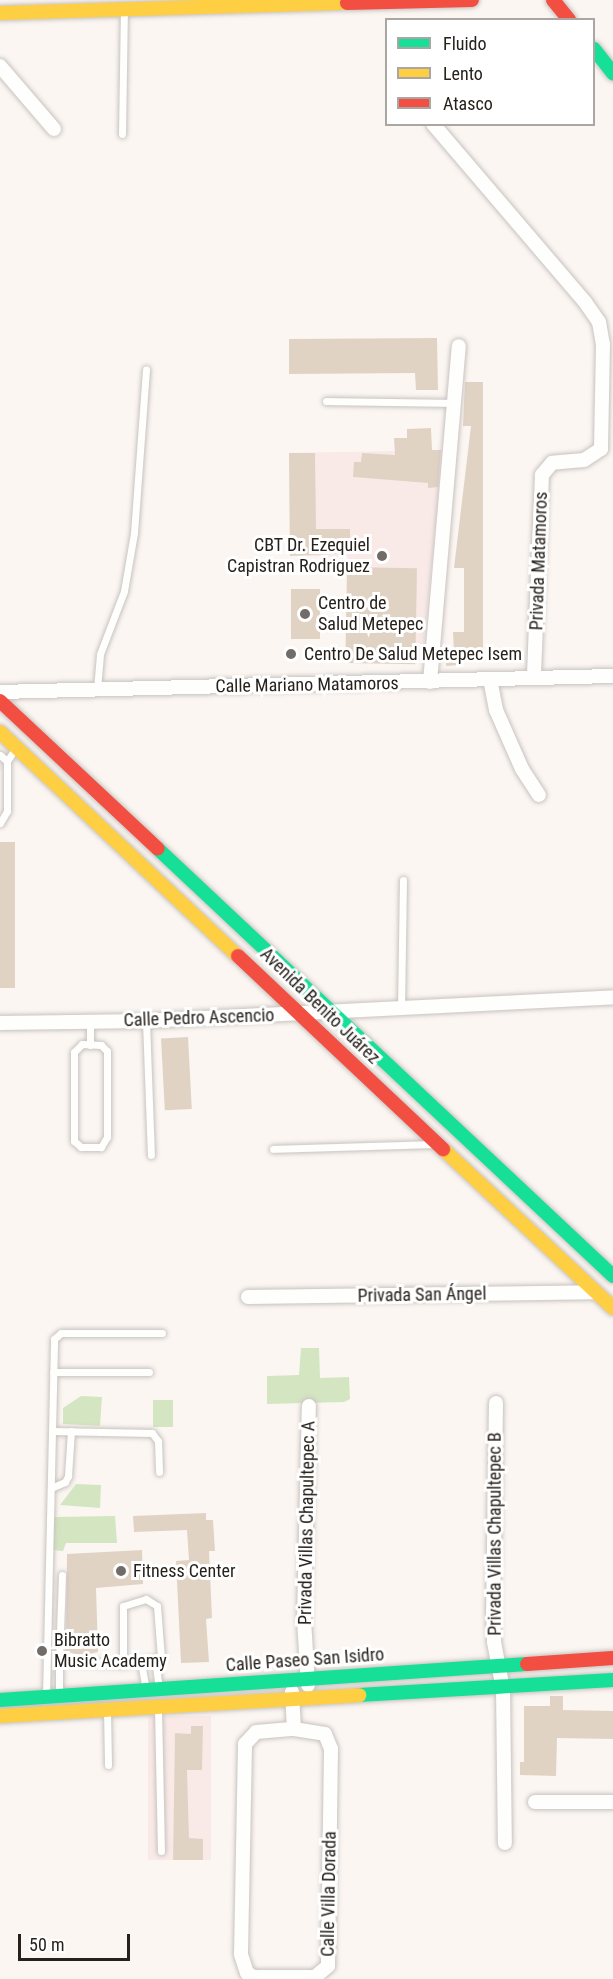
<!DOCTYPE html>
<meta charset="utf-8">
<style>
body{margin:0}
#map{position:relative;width:613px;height:1979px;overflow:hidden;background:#fbf6f2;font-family:"Roboto Condensed",sans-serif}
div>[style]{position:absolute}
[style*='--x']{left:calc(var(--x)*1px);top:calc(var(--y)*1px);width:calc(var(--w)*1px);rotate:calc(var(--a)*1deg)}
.education>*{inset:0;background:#f9eae8;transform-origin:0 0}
.medical>*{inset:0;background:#f8eaeb;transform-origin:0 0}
.green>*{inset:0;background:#d4e5c2;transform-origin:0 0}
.building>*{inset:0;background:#e1d3c4;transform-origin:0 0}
.roads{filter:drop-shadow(0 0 2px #c8c3bf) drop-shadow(0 0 2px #c8c3bf)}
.lane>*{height:7px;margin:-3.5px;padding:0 3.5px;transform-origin:3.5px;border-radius:3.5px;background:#fefefd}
.street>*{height:14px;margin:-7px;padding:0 7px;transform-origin:7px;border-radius:7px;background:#fefefd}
.fast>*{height:14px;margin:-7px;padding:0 7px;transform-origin:7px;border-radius:7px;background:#16e098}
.slow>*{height:14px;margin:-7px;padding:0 7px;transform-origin:7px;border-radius:7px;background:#ffcf43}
.jam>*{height:14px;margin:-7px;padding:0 7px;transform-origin:7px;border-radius:7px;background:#f24e42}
.dots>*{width:16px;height:16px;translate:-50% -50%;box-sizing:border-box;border:3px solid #fff;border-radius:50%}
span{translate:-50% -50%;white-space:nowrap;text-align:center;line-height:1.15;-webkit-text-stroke:6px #fff;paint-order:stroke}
.poi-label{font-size:18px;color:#27211c}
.right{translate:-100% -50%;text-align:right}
.left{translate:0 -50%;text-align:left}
.street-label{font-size:18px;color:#27211c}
.legend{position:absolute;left:385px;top:18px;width:210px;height:108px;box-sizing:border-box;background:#fff;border:2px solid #a9a6a4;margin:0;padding:8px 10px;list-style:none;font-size:18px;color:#27211c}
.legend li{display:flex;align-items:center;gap:12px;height:30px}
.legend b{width:30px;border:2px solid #a9a6a4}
.scale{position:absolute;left:18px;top:1934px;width:112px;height:27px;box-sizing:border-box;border:3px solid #27211c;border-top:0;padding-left:8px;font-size:18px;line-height:21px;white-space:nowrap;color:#27211c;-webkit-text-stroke:4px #fff;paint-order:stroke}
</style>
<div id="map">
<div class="education">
<i style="clip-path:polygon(443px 450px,422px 662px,348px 663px,348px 557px,290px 556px,289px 453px)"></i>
<i style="left:148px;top:1716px;width:63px;height:144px"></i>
</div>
<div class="medical">
<i style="left:0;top:749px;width:15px;height:265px;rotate:42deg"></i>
</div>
<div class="green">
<i style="clip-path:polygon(301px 1348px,319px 1348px,320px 1378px,349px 1377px,350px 1399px,344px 1402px,267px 1404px,267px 1376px,299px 1375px)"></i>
<i style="clip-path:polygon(81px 1396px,102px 1397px,100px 1426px,63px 1424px,63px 1408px)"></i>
<i style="left:153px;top:1400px;width:20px;height:27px"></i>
<i style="clip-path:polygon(76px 1484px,101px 1485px,100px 1508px,60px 1505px)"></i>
<i style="clip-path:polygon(115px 1516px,117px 1543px,66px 1543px,63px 1551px,52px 1550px,54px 1517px)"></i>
</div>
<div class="building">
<i style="clip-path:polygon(437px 338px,438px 390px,416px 390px,415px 373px,289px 374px,289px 339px)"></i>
<i style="clip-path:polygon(465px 382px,483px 382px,483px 660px,459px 661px,460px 665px,446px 666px,446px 652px,454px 652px,453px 632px,464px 632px,464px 568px,454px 568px,471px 426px,463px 426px)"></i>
<i style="clip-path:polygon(431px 428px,432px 450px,441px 450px,438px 487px,428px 488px,428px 483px,353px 477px,354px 462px,361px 462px,362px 453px,395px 455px,394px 438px,407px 438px,407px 429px)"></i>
<i style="clip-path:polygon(289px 453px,315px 453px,316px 529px,350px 529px,350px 553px,290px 556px)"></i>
<i style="left:347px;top:567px;width:70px;height:96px;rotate:1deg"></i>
<i style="left:291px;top:589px;width:29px;height:50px"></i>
<i style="left:0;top:842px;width:15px;height:146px"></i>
<i style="left:188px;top:1037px;width:72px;height:27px;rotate:87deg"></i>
<i style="clip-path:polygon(206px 1513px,206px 1520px,213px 1520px,215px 1551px,209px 1551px,212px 1618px,206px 1619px,209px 1662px,181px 1663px,176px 1561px,189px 1560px,187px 1530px,134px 1532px,133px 1516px)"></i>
<i style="clip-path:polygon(142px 1550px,143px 1584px,96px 1588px,98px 1652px,81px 1656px,66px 1651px,67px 1554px)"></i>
<i style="clip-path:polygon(550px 1696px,563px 1696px,563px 1710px,613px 1711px,613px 1739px,557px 1738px,556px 1776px,520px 1775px,520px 1762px,524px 1762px,524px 1706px,550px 1706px)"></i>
<i style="clip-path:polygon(191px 1726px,203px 1726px,202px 1770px,187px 1770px,189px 1838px,203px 1839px,203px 1860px,173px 1860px,175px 1733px,191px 1734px)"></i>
</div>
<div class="roads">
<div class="lane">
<i style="--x:122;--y:134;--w:122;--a:-89.1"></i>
<i style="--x:326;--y:401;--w:128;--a:0.9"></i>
<i style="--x:97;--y:689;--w:35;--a:-85"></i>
<i style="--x:100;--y:654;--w:67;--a:-69.1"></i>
<i style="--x:124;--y:591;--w:59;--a:-80.2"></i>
<i style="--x:134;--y:533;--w:164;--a:-85.8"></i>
<i style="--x:0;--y:755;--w:9;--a:41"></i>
<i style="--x:0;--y:823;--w:14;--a:-60"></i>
<i style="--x:7;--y:811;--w:50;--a:-90"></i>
<i style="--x:7;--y:761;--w:14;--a:-56"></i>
<i style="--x:401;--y:1008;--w:128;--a:-89.1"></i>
<i style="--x:146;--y:1021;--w:134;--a:87.9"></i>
<i style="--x:90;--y:1022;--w:23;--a:90"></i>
<i style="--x:82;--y:1044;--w:19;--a:3"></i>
<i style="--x:101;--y:1045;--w:8;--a:45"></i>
<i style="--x:107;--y:1051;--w:86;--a:90"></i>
<i style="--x:107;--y:1137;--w:12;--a:121"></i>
<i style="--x:101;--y:1147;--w:20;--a:180"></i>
<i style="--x:81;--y:1147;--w:9;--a:-139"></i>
<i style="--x:74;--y:1141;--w:89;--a:-90"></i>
<i style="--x:74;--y:1052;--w:11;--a:-45"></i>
<i style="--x:273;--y:1149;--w:159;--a:-1.8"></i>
<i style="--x:53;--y:1372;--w:96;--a:0"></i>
<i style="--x:53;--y:1431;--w:99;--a:1.2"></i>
<i style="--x:152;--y:1433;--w:10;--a:53"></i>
<i style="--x:158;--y:1441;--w:31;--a:88"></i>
<i style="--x:53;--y:1487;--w:13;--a:-23"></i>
<i style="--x:65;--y:1482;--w:7;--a:-63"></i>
<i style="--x:68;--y:1476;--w:45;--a:-86.2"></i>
<i style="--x:62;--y:1575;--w:86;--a:92"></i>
<i style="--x:59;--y:1661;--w:64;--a:2.7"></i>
<i style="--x:146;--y:1599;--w:13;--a:32"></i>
<i style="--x:157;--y:1606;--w:52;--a:85.6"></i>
<i style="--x:161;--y:1658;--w:38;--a:171"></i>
<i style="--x:123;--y:1664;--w:58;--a:-90"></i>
<i style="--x:123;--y:1606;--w:24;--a:-17"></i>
<i style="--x:155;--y:1660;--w:27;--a:82"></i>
<i style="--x:141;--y:1662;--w:27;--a:80"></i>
<i style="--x:59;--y:1695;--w:34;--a:-90"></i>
<i style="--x:46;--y:1696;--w:357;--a:-88.7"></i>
<i style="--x:54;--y:1339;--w:9;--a:-41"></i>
<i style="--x:61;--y:1333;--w:101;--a:0"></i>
<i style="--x:158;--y:1709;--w:142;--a:88.8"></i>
<i style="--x:107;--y:1711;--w:54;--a:88.9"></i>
</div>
<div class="street">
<i style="--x:0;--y:66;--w:83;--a:49.4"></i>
<i style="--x:433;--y:124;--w:234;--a:49.5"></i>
<i style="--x:585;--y:302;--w:24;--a:55"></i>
<i style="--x:599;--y:322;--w:22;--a:80"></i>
<i style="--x:603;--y:344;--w:105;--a:91.1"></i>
<i style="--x:601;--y:449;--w:20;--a:147"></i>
<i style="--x:584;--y:460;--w:32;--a:175"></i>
<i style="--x:552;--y:463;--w:16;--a:130"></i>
<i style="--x:542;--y:475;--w:203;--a:92.3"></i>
<i style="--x:490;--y:679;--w:32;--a:79"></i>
<i style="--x:496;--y:710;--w:64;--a:66.2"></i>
<i style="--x:522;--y:769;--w:31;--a:57"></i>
<i style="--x:430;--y:682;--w:337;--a:-85.1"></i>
<i style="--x:0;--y:692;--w:613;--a:-1.5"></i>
<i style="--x:0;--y:1023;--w:146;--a:-0.8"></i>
<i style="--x:146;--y:1021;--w:468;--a:-2.9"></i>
<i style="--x:248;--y:1297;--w:347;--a:-0.8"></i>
<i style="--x:496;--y:1403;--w:208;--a:90.8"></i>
<i style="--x:493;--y:1611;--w:31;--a:88"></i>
<i style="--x:494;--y:1642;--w:48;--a:79.2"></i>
<i style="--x:503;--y:1689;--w:154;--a:89.3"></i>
<i style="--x:308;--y:1685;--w:65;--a:-93.5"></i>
<i style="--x:304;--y:1620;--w:214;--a:-88.7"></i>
<i style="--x:292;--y:1692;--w:37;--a:87"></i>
<i style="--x:294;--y:1729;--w:31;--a:9"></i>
<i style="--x:325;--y:1734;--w:16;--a:68"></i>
<i style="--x:331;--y:1749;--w:217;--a:90.8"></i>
<i style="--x:328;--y:1966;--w:17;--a:140"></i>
<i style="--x:315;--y:1977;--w:61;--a:180"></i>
<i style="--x:254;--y:1977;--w:8;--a:-150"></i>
<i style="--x:247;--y:1973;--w:20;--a:-108"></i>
<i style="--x:241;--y:1954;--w:210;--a:-88.9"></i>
<i style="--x:245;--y:1744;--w:16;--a:-47"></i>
<i style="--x:256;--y:1732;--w:38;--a:-5"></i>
<i style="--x:535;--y:1802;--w:78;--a:0"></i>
</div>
<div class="fast">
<i style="--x:594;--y:49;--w:31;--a:52"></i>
<i style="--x:158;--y:849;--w:624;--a:43.18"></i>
<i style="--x:359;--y:1695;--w:254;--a:-3.4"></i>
<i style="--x:0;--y:1700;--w:528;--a:-3.91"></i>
</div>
<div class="slow">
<i style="--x:0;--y:13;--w:347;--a:-1.7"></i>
<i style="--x:0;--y:732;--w:327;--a:43.3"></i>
<i style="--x:443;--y:1149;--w:233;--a:43.1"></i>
<i style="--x:0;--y:1716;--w:360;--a:-3.3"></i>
</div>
<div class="jam">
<i style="--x:553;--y:0;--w:26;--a:51"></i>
<i style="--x:347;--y:3;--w:125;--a:-1.4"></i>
<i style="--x:0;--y:701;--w:216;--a:43.1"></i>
<i style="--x:238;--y:956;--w:282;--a:43.3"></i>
<i style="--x:527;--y:1664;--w:86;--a:-4"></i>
</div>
</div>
<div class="dots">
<i style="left:382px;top:556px;background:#716c67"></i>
<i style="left:305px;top:614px;background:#716c67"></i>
<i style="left:291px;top:654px;background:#716c67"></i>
<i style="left:121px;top:1571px;background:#716c67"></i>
<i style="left:42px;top:1651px;background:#716c67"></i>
</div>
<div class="poi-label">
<span class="right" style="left:370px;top:556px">CBT Dr. Ezequiel<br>Capistran Rodriguez</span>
<span class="left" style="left:318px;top:614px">Centro de<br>Salud Metepec</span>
<span class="left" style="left:304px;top:654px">Centro De Salud Metepec Isem</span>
<span class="left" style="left:133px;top:1571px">Fitness Center</span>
<span class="left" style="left:54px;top:1651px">Bibratto<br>Music Academy</span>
</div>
<div class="street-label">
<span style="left:539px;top:561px;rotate:-88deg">Privada Matamoros</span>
<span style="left:307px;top:685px;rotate:-1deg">Calle Mariano Matamoros</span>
<span style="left:320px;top:1006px;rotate:44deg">Avenida Benito Juárez</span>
<span style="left:199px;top:1018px;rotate:-2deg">Calle Pedro Ascencio</span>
<span style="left:422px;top:1295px;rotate:-1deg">Privada San Ángel</span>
<span style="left:307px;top:1523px;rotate:-89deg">Privada Villas Chapultepec A</span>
<span style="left:495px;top:1534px;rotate:-90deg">Privada Villas Chapultepec B</span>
<span style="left:305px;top:1660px;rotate:-4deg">Calle Paseo San Isidro</span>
<span style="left:329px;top:1894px;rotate:-89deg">Calle Villa Dorada</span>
</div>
<ul class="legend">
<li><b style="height:8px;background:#16e098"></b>Fluido</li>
<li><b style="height:8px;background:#ffcf43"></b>Lento</li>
<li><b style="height:8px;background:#f24e42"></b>Atasco</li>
</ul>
<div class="scale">50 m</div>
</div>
